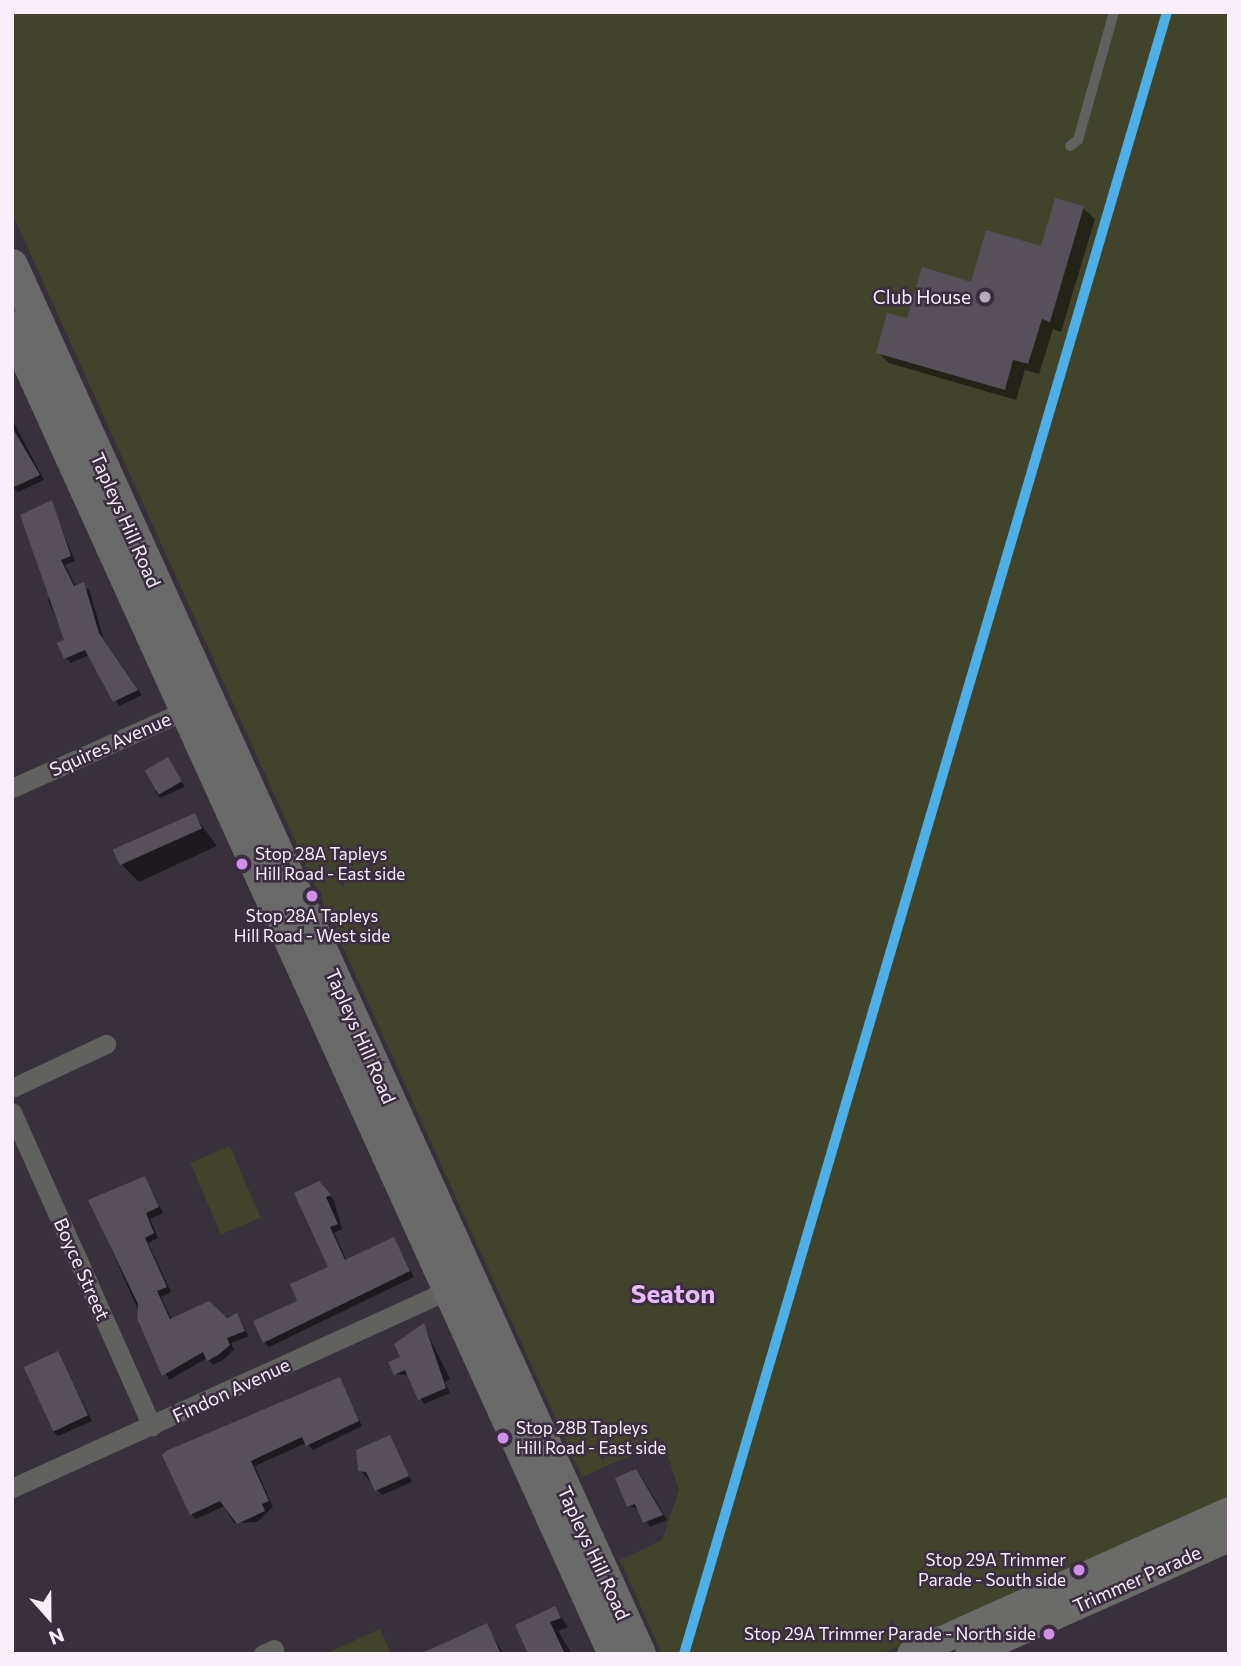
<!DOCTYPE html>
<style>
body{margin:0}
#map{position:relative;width:1241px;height:1666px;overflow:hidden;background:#38313b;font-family:Commissioner,sans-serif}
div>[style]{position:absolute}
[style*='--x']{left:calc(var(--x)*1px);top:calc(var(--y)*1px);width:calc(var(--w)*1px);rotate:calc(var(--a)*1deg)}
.green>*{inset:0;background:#42432b;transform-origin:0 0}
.shadow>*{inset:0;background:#0007}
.building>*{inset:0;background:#574f5a;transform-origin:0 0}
.lane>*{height:10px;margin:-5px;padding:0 5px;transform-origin:5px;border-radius:5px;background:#616160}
.street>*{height:19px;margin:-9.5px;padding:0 9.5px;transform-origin:9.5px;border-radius:9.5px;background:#616160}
.secondary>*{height:28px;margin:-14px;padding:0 14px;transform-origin:14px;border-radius:14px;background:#6b6c69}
.primary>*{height:32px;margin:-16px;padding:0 16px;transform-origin:16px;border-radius:16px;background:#6a6969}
.rail-1>*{height:10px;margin:-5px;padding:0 5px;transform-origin:5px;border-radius:5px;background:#4dafe7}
.dots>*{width:19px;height:19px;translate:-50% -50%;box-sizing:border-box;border:4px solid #3a2d3f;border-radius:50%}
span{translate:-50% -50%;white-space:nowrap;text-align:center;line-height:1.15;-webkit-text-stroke:5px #3a2d3f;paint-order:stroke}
.bus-label{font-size:17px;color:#f8effb}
.left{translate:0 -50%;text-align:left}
.right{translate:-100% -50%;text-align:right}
.poi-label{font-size:19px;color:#f8effb}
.street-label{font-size:19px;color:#f8effb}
.district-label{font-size:26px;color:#e8bbfc;font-weight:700}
.frame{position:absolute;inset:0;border:14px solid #f8effb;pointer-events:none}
.north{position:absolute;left:14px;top:1582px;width:70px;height:70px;-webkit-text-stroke:5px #3a2d3f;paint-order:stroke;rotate:159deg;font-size:19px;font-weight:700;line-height:28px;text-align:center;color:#f8effb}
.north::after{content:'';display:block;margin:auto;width:24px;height:32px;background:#f8effb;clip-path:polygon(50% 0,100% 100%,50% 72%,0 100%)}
</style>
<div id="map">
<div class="green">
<i style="clip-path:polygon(12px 12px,1229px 12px,1229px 1498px,881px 1654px,662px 1654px,620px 1560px,662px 1540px,679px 1490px,663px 1441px,582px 1477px,12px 213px)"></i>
<i style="left:230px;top:1146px;width:78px;height:43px;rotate:67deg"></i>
<i style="clip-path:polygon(380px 1629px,391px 1654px,325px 1654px)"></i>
</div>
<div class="shadow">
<i style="clip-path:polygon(1056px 200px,1083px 208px,1095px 219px,1061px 332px,1053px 329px,1039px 374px,1025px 370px,1016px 400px,889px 363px,878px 352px,908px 321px,1043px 249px)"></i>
<i style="clip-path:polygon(12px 419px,44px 480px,18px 492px,12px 486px)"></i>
<i style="clip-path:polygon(51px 503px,75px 561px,65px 565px,76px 587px,89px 589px,104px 640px,142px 695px,119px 706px,89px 655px,71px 663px,66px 658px,66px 641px,48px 600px,53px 597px)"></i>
<i style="clip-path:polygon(168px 759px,185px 787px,160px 798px,155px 792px)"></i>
<i style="clip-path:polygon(194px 815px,217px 846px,139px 882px,122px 865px)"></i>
<i style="clip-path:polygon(145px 1178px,163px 1213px,150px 1219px,158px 1238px,148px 1243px,171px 1292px,161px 1297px,172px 1320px,237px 1316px,249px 1336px,231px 1343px,234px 1350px,223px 1360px,213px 1365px,207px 1358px,169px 1380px,90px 1201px)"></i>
<i style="clip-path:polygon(324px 1188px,334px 1201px,342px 1229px,334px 1233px,347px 1261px,394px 1239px,414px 1277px,269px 1347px,264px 1342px,331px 1268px)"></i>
<i style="clip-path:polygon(424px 1326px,450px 1379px,445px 1382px,450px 1393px,424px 1404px,409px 1375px,395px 1374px)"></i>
<i style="clip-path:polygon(58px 1353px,92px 1421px,58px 1436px,53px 1431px)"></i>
<i style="clip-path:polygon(340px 1379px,362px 1426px,313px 1450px,306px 1443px,255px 1466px,273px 1507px,257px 1522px,234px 1523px,224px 1506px,196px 1519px,191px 1514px)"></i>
<i style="clip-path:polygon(389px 1437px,412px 1482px,382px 1495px,360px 1470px)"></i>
<i style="clip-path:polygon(635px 1471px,641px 1476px,667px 1520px,650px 1527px,639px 1509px,629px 1506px,617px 1479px)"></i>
<i style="clip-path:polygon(555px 1608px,568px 1627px,558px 1631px,572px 1654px,530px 1654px)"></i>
<i style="clip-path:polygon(486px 1626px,504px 1654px,422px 1654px)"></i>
</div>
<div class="building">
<i style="clip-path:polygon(1055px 198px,1084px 206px,1050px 322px,1042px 319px,1028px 364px,1013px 360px,1005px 390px,876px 353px,887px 313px,907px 318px,922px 267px,971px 282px,986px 230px,1041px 246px)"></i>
<i style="clip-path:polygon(12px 427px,40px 475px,12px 488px)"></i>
<i style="clip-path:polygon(52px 500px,71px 556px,61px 560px,74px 586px,84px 582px,99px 633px,138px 690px,113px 702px,85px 650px,64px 659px,57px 643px,64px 640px,20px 515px)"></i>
<i style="left:168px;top:757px;width:28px;height:27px;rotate:60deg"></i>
<i style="left:195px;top:813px;width:17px;height:90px;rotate:66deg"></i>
<i style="clip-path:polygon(145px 1176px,159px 1207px,146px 1213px,154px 1233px,145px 1238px,167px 1287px,157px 1291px,170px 1319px,209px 1301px,227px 1318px,237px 1313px,245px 1331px,227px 1338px,230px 1345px,218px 1355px,207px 1361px,203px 1352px,162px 1376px,137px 1318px,138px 1304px,88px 1200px)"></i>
<i style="clip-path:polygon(319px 1181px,331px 1195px,326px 1197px,338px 1224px,330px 1227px,345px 1260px,394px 1237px,410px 1271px,263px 1343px,253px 1321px,297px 1301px,290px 1284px,328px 1267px,294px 1193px)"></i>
<i style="clip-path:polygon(424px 1323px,446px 1388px,418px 1400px,405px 1370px,394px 1375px,388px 1362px,400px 1357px,394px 1344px)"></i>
<i style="left:58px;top:1351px;width:71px;height:38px;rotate:65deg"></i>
<i style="clip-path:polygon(340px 1377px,359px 1421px,306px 1446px,302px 1437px,251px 1461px,269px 1501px,262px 1504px,265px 1511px,237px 1524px,220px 1501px,190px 1515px,162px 1455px,166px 1451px)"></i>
<i style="clip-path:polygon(390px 1435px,409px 1476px,375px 1491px,366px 1472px,358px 1471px,356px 1450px)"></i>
<i style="clip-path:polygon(636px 1469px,663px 1515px,643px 1523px,635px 1504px,627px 1507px,615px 1478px)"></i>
<i style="clip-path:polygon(555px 1606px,561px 1618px,550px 1622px,565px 1654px,528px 1654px,515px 1625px)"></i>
<i style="clip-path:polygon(487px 1623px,501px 1654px,419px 1654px,449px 1641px)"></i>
</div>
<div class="lane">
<i style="--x:1070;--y:146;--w:10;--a:-37"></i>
<i style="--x:1078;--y:140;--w:133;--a:-74.3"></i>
</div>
<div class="street">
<i style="--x:12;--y:788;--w:198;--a:-24.1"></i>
<i style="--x:12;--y:1088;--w:104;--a:-25.1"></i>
<i style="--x:12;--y:1112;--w:344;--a:66"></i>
<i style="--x:12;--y:1488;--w:480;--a:-24.4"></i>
<i style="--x:263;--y:1654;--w:12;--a:-24"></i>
</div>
<div class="secondary">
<i style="--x:911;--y:1654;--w:349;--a:-24.2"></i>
<i style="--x:969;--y:1654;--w:285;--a:-24"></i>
</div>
<div class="primary">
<i style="--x:12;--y:265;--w:1524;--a:65.67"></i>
<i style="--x:12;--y:327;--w:1457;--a:65.6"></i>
</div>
<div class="rail-1">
<i style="--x:684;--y:1654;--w:1712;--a:-73.61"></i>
</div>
<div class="dots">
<i style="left:985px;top:297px;background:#b5acb8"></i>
<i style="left:242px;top:864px;background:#ce8fe9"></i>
<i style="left:312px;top:896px;background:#ce8fe9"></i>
<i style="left:503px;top:1438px;background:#ce8fe9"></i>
<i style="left:1079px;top:1570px;background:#ce8fe9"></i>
<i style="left:1049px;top:1634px;background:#ce8fe9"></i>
</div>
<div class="bus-label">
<span class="left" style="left:255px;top:864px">Stop 28A Tapleys<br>Hill Road - East side</span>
<span style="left:312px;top:926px">Stop 28A Tapleys<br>Hill Road - West side</span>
<span class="left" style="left:516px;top:1438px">Stop 28B Tapleys<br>Hill Road - East side</span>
<span class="right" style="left:1066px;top:1570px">Stop 29A Trimmer<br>Parade - South side</span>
<span class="right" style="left:1036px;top:1634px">Stop 29A Trimmer Parade - North side</span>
</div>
<div class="poi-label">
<span class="right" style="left:971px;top:297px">Club House</span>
</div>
<div class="street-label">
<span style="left:126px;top:520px;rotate:66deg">Tapleys Hill Road</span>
<span style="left:110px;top:744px;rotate:-24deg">Squires Avenue</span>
<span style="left:361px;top:1036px;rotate:66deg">Tapleys Hill Road</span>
<span style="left:82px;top:1269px;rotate:66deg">Boyce Street</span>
<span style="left:231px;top:1390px;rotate:-25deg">Findon Avenue</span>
<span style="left:594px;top:1553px;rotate:65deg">Tapleys Hill Road</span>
<span style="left:1137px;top:1579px;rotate:-24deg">Trimmer Parade</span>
</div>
<div class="district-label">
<span style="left:673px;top:1293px">Seaton</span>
</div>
<div class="frame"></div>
<div class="north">N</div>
</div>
